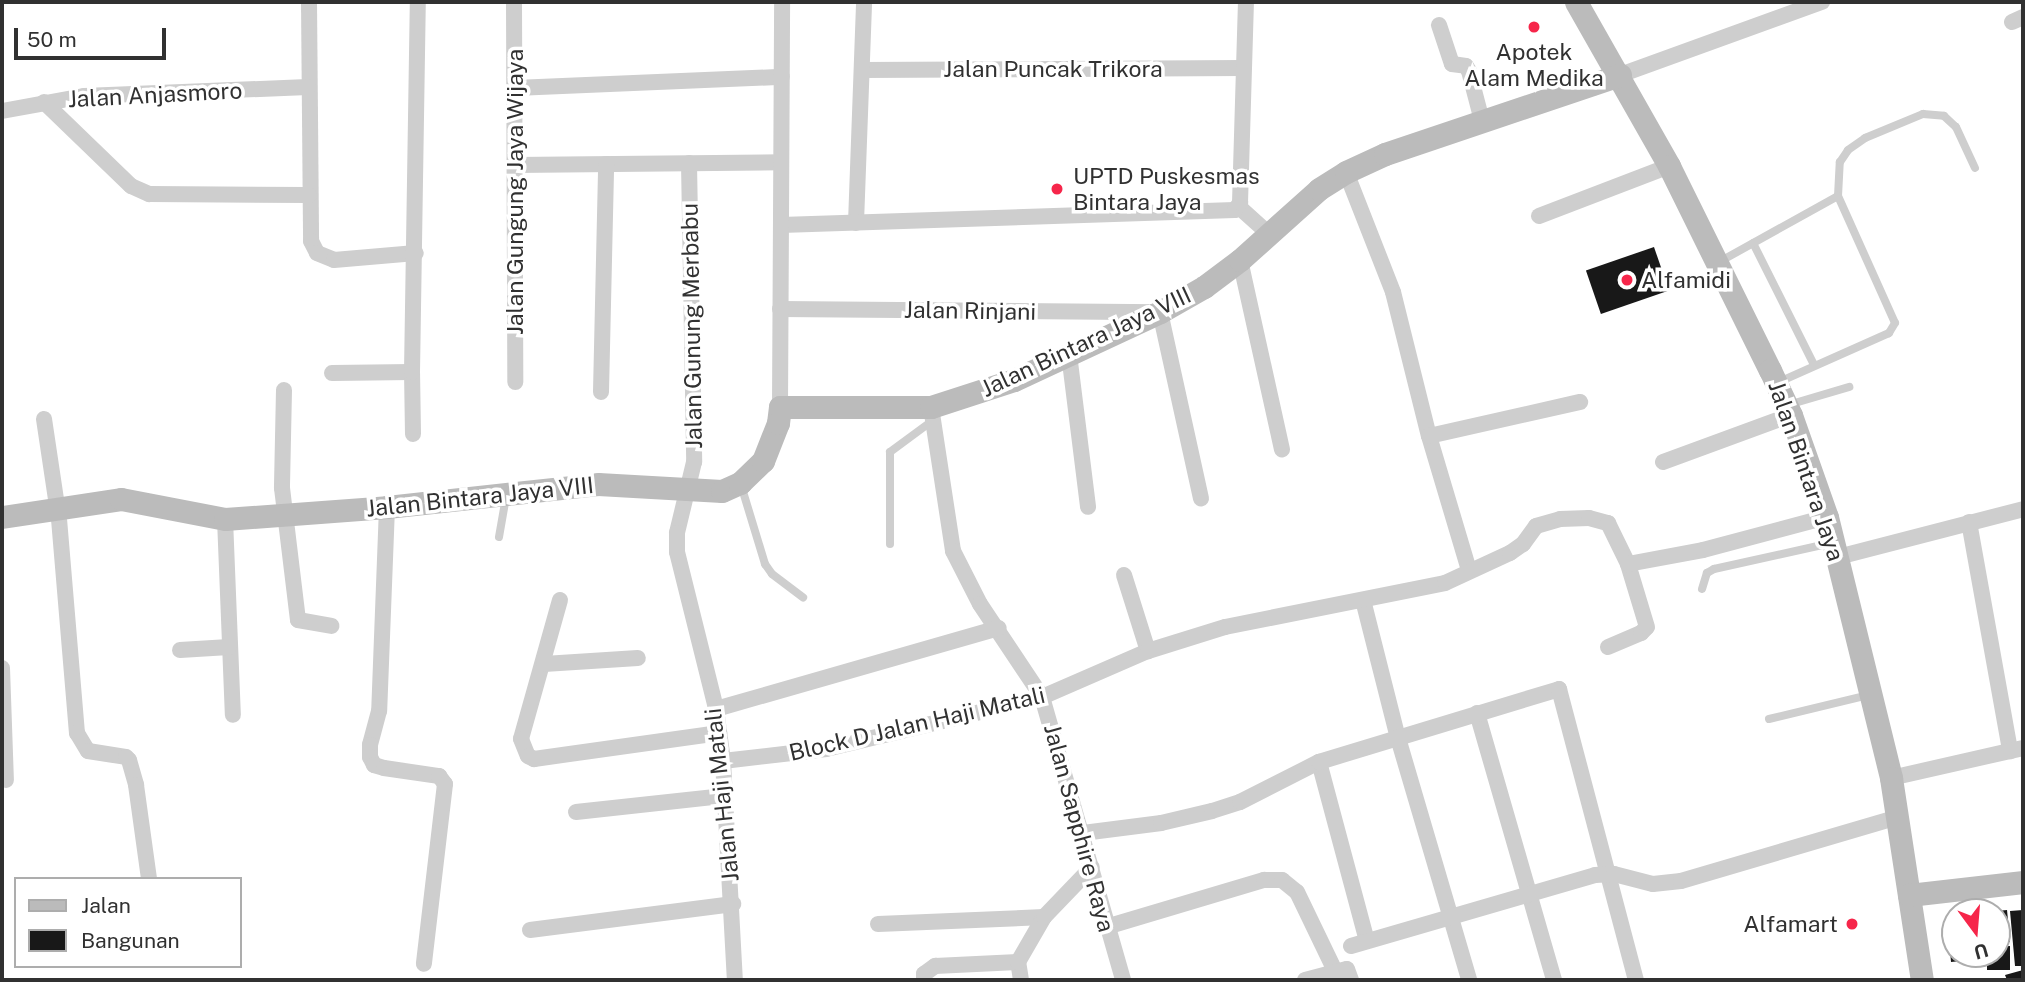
<!DOCTYPE html>
<style>
body{margin:0}
#map{position:relative;width:2025px;height:982px;overflow:hidden;background:#fff;font-family:"Public Sans",sans-serif}
div>[style]{position:absolute}
[style*='--x']{left:calc(var(--x)*1px);top:calc(var(--y)*1px);width:calc(var(--w)*1px);rotate:calc(var(--a)*1deg)}
.building>*{inset:0;background:#181818;transform-origin:0 0}
.lane>*{height:8px;margin:-4px;padding:0 4px;transform-origin:4px;border-radius:4px;background:#cecece}
.street>*{height:16px;margin:-8px;padding:0 8px;transform-origin:8px;border-radius:8px;background:#cecece}
.secondary>*{height:23px;margin:-11.5px;padding:0 11.5px;transform-origin:11.5px;border-radius:11.5px;background:#bbb}
.dots>*{width:19px;height:19px;translate:-50% -50%;box-sizing:border-box;border:4px solid #fff;border-radius:50%}
span{translate:-50% -50%;white-space:nowrap;text-align:center;line-height:1.15;-webkit-text-stroke:7px #fff;paint-order:stroke}
.poi-label{font-size:23px;color:#313131}
.left{translate:0 -50%;text-align:left}
.right{translate:-100% -50%;text-align:right}
.street-label{font-size:23px;color:#313131}
.frame{position:absolute;inset:0;border:4px solid #313131;pointer-events:none}
.legend{position:absolute;left:14px;top:877px;width:228px;height:91px;box-sizing:border-box;background:#fff;border:2px solid #adadad;margin:0;padding:9px 12px;list-style:none;font-size:21px;color:#313131}
.legend li{display:flex;align-items:center;gap:14px;height:35px}
.legend b{width:35px;border:2px solid #adadad}
.north{position:absolute;left:1941px;top:898px;width:70px;height:70px;box-sizing:border-box;background:#fff;border:2px solid #adadad;border-radius:50%;rotate:164deg;font-size:19px;font-weight:700;line-height:28px;text-align:center;color:#313131}
.north::after{content:'';display:block;margin:auto;width:24px;height:32px;background:#f6264a;clip-path:polygon(50% 0,100% 100%,50% 72%,0 100%)}
.scale{position:absolute;left:14px;top:28px;width:152px;height:32px;box-sizing:border-box;border:4px solid #313131;border-top:0;padding-left:9px;font-size:21px;line-height:24px;white-space:nowrap;color:#313131;-webkit-text-stroke:5px #fff;paint-order:stroke}
</style>
<div id="map">
<div class="building">
<i style="left:1654px;top:247px;width:46px;height:72px;rotate:71deg"></i>
<i style="clip-path:polygon(2007px 910px,2010px 942px,1997px 943px,1997px 911px)"></i>
<i style="clip-path:polygon(2023px 910px,2023px 966px,2015px 966px,2010px 911px)"></i>
<i style="clip-path:polygon(1955px 938px,1955px 954px,1982px 954px,1982px 959px,1951px 962px,1949px 939px)"></i>
<i style="clip-path:polygon(2010px 946px,2010px 970px,1987px 970px,1987px 954px,1997px 954px,1997px 947px)"></i>
<i style="clip-path:polygon(2023px 970px,2023px 980px,2007px 980px,2005px 975px)"></i>
</div>
<div class="lane">
<i style="--x:1838;--y:196;--w:34;--a:-87"></i>
<i style="--x:1840;--y:162;--w:14;--a:-56"></i>
<i style="--x:1848;--y:150;--w:21;--a:-35"></i>
<i style="--x:1865;--y:138;--w:63;--a:-22.5"></i>
<i style="--x:1923;--y:114;--w:21;--a:5"></i>
<i style="--x:1944;--y:116;--w:16;--a:43"></i>
<i style="--x:1956;--y:127;--w:45;--a:65.1"></i>
<i style="--x:1753;--y:243;--w:136;--a:63.4"></i>
<i style="--x:1719;--y:262;--w:136;--a:-29"></i>
<i style="--x:1838;--y:196;--w:139;--a:65.8"></i>
<i style="--x:1895;--y:323;--w:12;--a:121"></i>
<i style="--x:1889;--y:333;--w:120;--a:156"></i>
<i style="--x:1788;--y:405;--w:64;--a:-16.4"></i>
<i style="--x:741;--y:485;--w:83;--a:73.1"></i>
<i style="--x:765;--y:564;--w:12;--a:55"></i>
<i style="--x:772;--y:574;--w:39;--a:37"></i>
<i style="--x:499;--y:537;--w:41;--a:-80.1"></i>
<i style="--x:890;--y:544;--w:92;--a:-90"></i>
<i style="--x:890;--y:452;--w:52;--a:-36.4"></i>
<i style="--x:1702;--y:589;--w:17;--a:-73"></i>
<i style="--x:1707;--y:573;--w:8;--a:-30"></i>
<i style="--x:1714;--y:569;--w:120;--a:-12.5"></i>
<i style="--x:1769;--y:719;--w:102;--a:-13.6"></i>
</div>
<div class="street">
<i style="--x:309;--y:2;--w:239;--a:89.5"></i>
<i style="--x:311;--y:241;--w:13;--a:63"></i>
<i style="--x:317;--y:253;--w:18;--a:22"></i>
<i style="--x:334;--y:260;--w:82;--a:-4.9"></i>
<i style="--x:514;--y:2;--w:380;--a:89.8"></i>
<i style="--x:2012;--y:22;--w:12;--a:-24"></i>
<i style="--x:1439;--y:25;--w:41;--a:71.6"></i>
<i style="--x:1452;--y:64;--w:14;--a:8"></i>
<i style="--x:1466;--y:66;--w:6;--a:59"></i>
<i style="--x:1469;--y:71;--w:52;--a:75.4"></i>
<i style="--x:862;--y:70;--w:381;--a:-0.3"></i>
<i style="--x:1620;--y:75;--w:215;--a:-19.9"></i>
<i style="--x:515;--y:88;--w:267;--a:-2.4"></i>
<i style="--x:44;--y:102;--w:121;--a:44"></i>
<i style="--x:131;--y:186;--w:20;--a:24"></i>
<i style="--x:149;--y:194;--w:160;--a:0.4"></i>
<i style="--x:2;--y:111;--w:83;--a:-10.4"></i>
<i style="--x:84;--y:96;--w:224;--a:-2.3"></i>
<i style="--x:689;--y:163;--w:299;--a:89"></i>
<i style="--x:694;--y:462;--w:73;--a:103.5"></i>
<i style="--x:677;--y:533;--w:19;--a:90"></i>
<i style="--x:677;--y:552;--w:162;--a:76"></i>
<i style="--x:716;--y:709;--w:52;--a:82.3"></i>
<i style="--x:723;--y:761;--w:219;--a:86.9"></i>
<i style="--x:515;--y:165;--w:266;--a:-0.6"></i>
<i style="--x:1346;--y:172;--w:129;--a:68.6"></i>
<i style="--x:1393;--y:292;--w:148;--a:76"></i>
<i style="--x:1429;--y:436;--w:140;--a:73.4"></i>
<i style="--x:1239;--y:207;--w:39;--a:42"></i>
<i style="--x:1539;--y:216;--w:139;--a:-21"></i>
<i style="--x:856;--y:223;--w:221;--a:-87.9"></i>
<i style="--x:781;--y:225;--w:454;--a:-1.9"></i>
<i style="--x:1235;--y:210;--w:9;--a:-54"></i>
<i style="--x:1240;--y:203;--w:201;--a:-88.3"></i>
<i style="--x:1240;--y:260;--w:194;--a:77.5"></i>
<i style="--x:780;--y:309;--w:380;--a:0.5"></i>
<i style="--x:1160;--y:312;--w:191;--a:77.6"></i>
<i style="--x:1069;--y:354;--w:154;--a:82.9"></i>
<i style="--x:332;--y:373;--w:80;--a:-0.7"></i>
<i style="--x:284;--y:390;--w:98;--a:91.2"></i>
<i style="--x:282;--y:488;--w:133;--a:83.1"></i>
<i style="--x:298;--y:620;--w:34;--a:10"></i>
<i style="--x:601;--y:392;--w:228;--a:-88.7"></i>
<i style="--x:780;--y:407;--w:405;--a:-89.7"></i>
<i style="--x:931;--y:407;--w:146;--a:81.3"></i>
<i style="--x:953;--y:551;--w:59;--a:63"></i>
<i style="--x:980;--y:604;--w:112;--a:56.3"></i>
<i style="--x:1042;--y:697;--w:294;--a:74"></i>
<i style="--x:44;--y:419;--w:101;--a:81.5"></i>
<i style="--x:59;--y:519;--w:215;--a:85.2"></i>
<i style="--x:77;--y:733;--w:21;--a:59"></i>
<i style="--x:88;--y:751;--w:38;--a:9"></i>
<i style="--x:126;--y:757;--w:4;--a:45"></i>
<i style="--x:129;--y:760;--w:26;--a:74"></i>
<i style="--x:136;--y:785;--w:95;--a:82.1"></i>
<i style="--x:413;--y:434;--w:62;--a:-90.9"></i>
<i style="--x:412;--y:372;--w:370;--a:-89.1"></i>
<i style="--x:1429;--y:436;--w:155;--a:-12.7"></i>
<i style="--x:1663;--y:462;--w:136;--a:-20.2"></i>
<i style="--x:387;--y:507;--w:204;--a:92.2"></i>
<i style="--x:379;--y:711;--w:35;--a:105"></i>
<i style="--x:370;--y:745;--w:12;--a:90"></i>
<i style="--x:370;--y:757;--w:9;--a:63"></i>
<i style="--x:374;--y:765;--w:10;--a:17"></i>
<i style="--x:384;--y:768;--w:56;--a:8.3"></i>
<i style="--x:439;--y:776;--w:10;--a:53"></i>
<i style="--x:445;--y:784;--w:181;--a:96.7"></i>
<i style="--x:225;--y:519;--w:196;--a:87.7"></i>
<i style="--x:1969;--y:522;--w:233;--a:79.8"></i>
<i style="--x:1838;--y:557;--w:191;--a:-14.5"></i>
<i style="--x:1124;--y:575;--w:80;--a:72.5"></i>
<i style="--x:560;--y:600;--w:144;--a:105.7"></i>
<i style="--x:521;--y:739;--w:18;--a:68"></i>
<i style="--x:528;--y:756;--w:7;--a:27"></i>
<i style="--x:534;--y:759;--w:187;--a:-8"></i>
<i style="--x:1363;--y:600;--w:142;--a:75.8"></i>
<i style="--x:1398;--y:738;--w:252;--a:73.6"></i>
<i style="--x:1608;--y:647;--w:36;--a:-23"></i>
<i style="--x:1641;--y:633;--w:8;--a:-45"></i>
<i style="--x:1647;--y:627;--w:66;--a:-106.8"></i>
<i style="--x:180;--y:650;--w:49;--a:-3.5"></i>
<i style="--x:544;--y:664;--w:94;--a:-3.7"></i>
<i style="--x:2;--y:668;--w:112;--a:88"></i>
<i style="--x:716;--y:709;--w:294;--a:-16"></i>
<i style="--x:1477;--y:713;--w:278;--a:73.9"></i>
<i style="--x:723;--y:761;--w:104;--a:-6.6"></i>
<i style="--x:826;--y:749;--w:222;--a:-13.5"></i>
<i style="--x:1042;--y:697;--w:116;--a:-23.5"></i>
<i style="--x:1148;--y:651;--w:81;--a:-17.3"></i>
<i style="--x:1225;--y:627;--w:224;--a:-11.3"></i>
<i style="--x:1445;--y:583;--w:72;--a:-24.8"></i>
<i style="--x:1510;--y:553;--w:16;--a:-35"></i>
<i style="--x:1523;--y:544;--w:22;--a:-54"></i>
<i style="--x:1536;--y:526;--w:25;--a:-16"></i>
<i style="--x:1560;--y:519;--w:29;--a:-2"></i>
<i style="--x:1589;--y:518;--w:20;--a:15"></i>
<i style="--x:1608;--y:523;--w:46;--a:64"></i>
<i style="--x:1628;--y:564;--w:76;--a:-10.6"></i>
<i style="--x:1703;--y:550;--w:128;--a:-14.9"></i>
<i style="--x:1319;--y:762;--w:185;--a:75"></i>
<i style="--x:1891;--y:778;--w:135;--a:-12.8"></i>
<i style="--x:576;--y:812;--w:149;--a:-6.2"></i>
<i style="--x:1083;--y:833;--w:79;--a:-7.3"></i>
<i style="--x:1161;--y:823;--w:52;--a:-13.2"></i>
<i style="--x:1212;--y:811;--w:29;--a:-18"></i>
<i style="--x:1240;--y:802;--w:89;--a:-26.9"></i>
<i style="--x:1319;--y:762;--w:251;--a:-16.9"></i>
<i style="--x:1559;--y:689;--w:301;--a:75.2"></i>
<i style="--x:878;--y:924;--w:166;--a:-2.4"></i>
<i style="--x:1106;--y:927;--w:165;--a:-16.6"></i>
<i style="--x:1264;--y:880;--w:18;--a:0"></i>
<i style="--x:1282;--y:880;--w:19;--a:39"></i>
<i style="--x:1297;--y:892;--w:88;--a:64.3"></i>
<i style="--x:530;--y:930;--w:205;--a:-7.3"></i>
<i style="--x:1351;--y:946;--w:254;--a:-16.2"></i>
<i style="--x:1595;--y:875;--w:19;--a:-3"></i>
<i style="--x:1614;--y:874;--w:40;--a:14.4"></i>
<i style="--x:1653;--y:884;--w:28;--a:-6"></i>
<i style="--x:1681;--y:881;--w:226;--a:-16.4"></i>
<i style="--x:924;--y:980;--w:6;--a:-90"></i>
<i style="--x:924;--y:974;--w:14;--a:-36"></i>
<i style="--x:935;--y:966;--w:83;--a:-2.8"></i>
<i style="--x:1021;--y:980;--w:18;--a:-99"></i>
<i style="--x:1018;--y:962;--w:52;--a:-60"></i>
<i style="--x:1044;--y:917;--w:69;--a:-46.2"></i>
<i style="--x:1305;--y:980;--w:43;--a:-14.7"></i>
<i style="--x:1347;--y:969;--w:12;--a:70"></i>
</div>
<div class="secondary">
<i style="--x:1576;--y:2;--w:189;--a:60.4"></i>
<i style="--x:1669;--y:166;--w:228;--a:63.7"></i>
<i style="--x:1770;--y:370;--w:50;--a:65"></i>
<i style="--x:1791;--y:415;--w:108;--a:70.6"></i>
<i style="--x:1827;--y:517;--w:269;--a:76.2"></i>
<i style="--x:1891;--y:778;--w:204;--a:81.3"></i>
<i style="--x:2;--y:517;--w:120;--a:-8.6"></i>
<i style="--x:121;--y:499;--w:106;--a:10.9"></i>
<i style="--x:225;--y:519;--w:162;--a:-4.2"></i>
<i style="--x:387;--y:507;--w:212;--a:-6.2"></i>
<i style="--x:598;--y:484;--w:124;--a:3.2"></i>
<i style="--x:722;--y:491;--w:20;--a:-24"></i>
<i style="--x:740;--y:483;--w:32;--a:-44"></i>
<i style="--x:763;--y:461;--w:41;--a:-68.5"></i>
<i style="--x:778;--y:423;--w:16;--a:-83"></i>
<i style="--x:780;--y:407;--w:151;--a:0"></i>
<i style="--x:931;--y:407;--w:87;--a:-18"></i>
<i style="--x:1014;--y:380;--w:161;--a:-25"></i>
<i style="--x:1160;--y:312;--w:51;--a:-29.6"></i>
<i style="--x:1204;--y:287;--w:45;--a:-36.9"></i>
<i style="--x:1240;--y:260;--w:106;--a:-41.9"></i>
<i style="--x:1319;--y:189;--w:32;--a:-32"></i>
<i style="--x:1346;--y:172;--w:43;--a:-24.8"></i>
<i style="--x:1385;--y:154;--w:248;--a:-18.6"></i>
<i style="--x:1909;--y:895;--w:115;--a:-6.5"></i>
</div>
<div class="dots">
<i style="left:1534px;top:27px;background:#f6264a"></i>
<i style="left:1057px;top:189px;background:#f6264a"></i>
<i style="left:1627px;top:280px;background:#f6264a"></i>
<i style="left:1852px;top:924px;background:#f6264a"></i>
</div>
<div class="poi-label">
<span style="left:1534px;top:65px">Apotek<br>Alam Medika</span>
<span class="left" style="left:1073px;top:189px">UPTD Puskesmas<br>Bintara Jaya</span>
<span class="left" style="left:1641px;top:280px">Alfamidi</span>
<span class="right" style="left:1838px;top:924px">Alfamart</span>
</div>
<div class="street-label">
<span style="left:1053px;top:69px">Jalan Puncak Trikora</span>
<span style="left:155px;top:95px;rotate:-3deg">Jalan Anjasmoro</span>
<span style="left:515px;top:192px;rotate:-90deg">Jalan Gungung Jaya Wijaya</span>
<span style="left:970px;top:311px;rotate:1deg">Jalan Rinjani</span>
<span style="left:692px;top:326px;rotate:-91deg">Jalan Gunung Merbabu</span>
<span style="left:1086px;top:342px;rotate:-25deg">Jalan Bintara Jaya VIII</span>
<span style="left:1806px;top:471px;rotate:71deg">Jalan Bintara Jaya</span>
<span style="left:480px;top:497px;rotate:-6deg">Jalan Bintara Jaya VIII</span>
<span style="left:917px;top:724px;rotate:-13deg">Block D Jalan Haji Matali</span>
<span style="left:722px;top:795px;rotate:-96deg">Jalan Haji Matali</span>
<span style="left:1079px;top:828px;rotate:75deg">Jalan Sapphire Raya</span>
</div>
<div class="frame"></div>
<ul class="legend">
<li><b style="height:9px;background:#bbb"></b>Jalan</li>
<li><b style="height:19px;background:#181818"></b>Bangunan</li>
</ul>
<div class="north">U</div>
<div class="scale">50 m</div>
</div>
